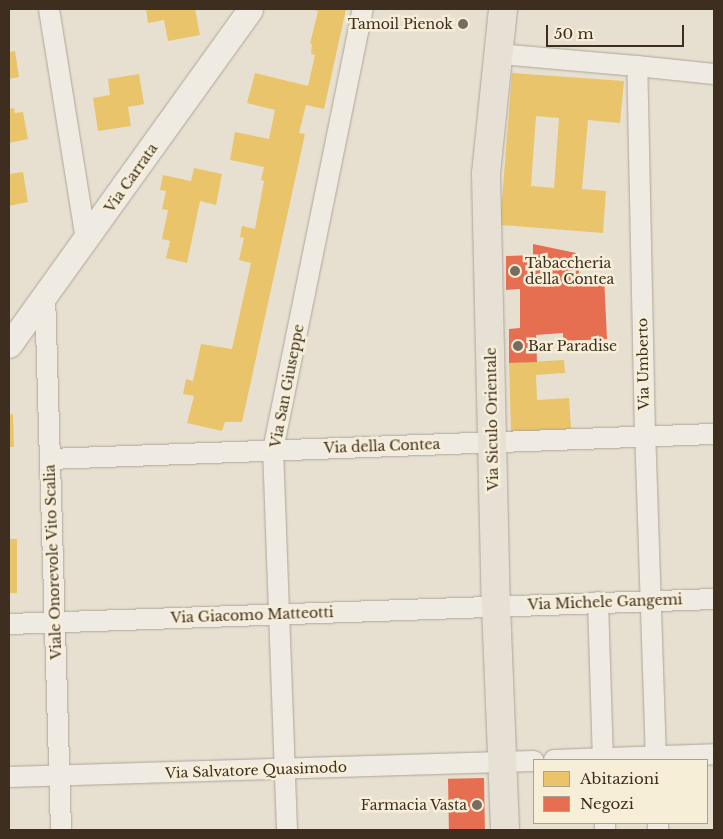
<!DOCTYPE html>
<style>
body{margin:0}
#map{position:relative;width:723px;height:839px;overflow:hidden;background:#e7e0d1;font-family:"Libre Baskerville",serif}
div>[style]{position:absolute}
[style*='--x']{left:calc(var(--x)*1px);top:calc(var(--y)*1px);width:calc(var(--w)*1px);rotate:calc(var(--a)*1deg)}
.homes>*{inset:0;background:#e9c46a;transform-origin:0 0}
.shops>*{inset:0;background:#e76f51;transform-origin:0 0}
.roads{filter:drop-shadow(0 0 1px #ada599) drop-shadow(0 0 1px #ada599)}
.minor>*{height:20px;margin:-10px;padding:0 10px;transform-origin:10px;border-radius:10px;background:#efebe3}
.tertiary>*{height:25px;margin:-12.5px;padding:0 12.5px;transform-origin:12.5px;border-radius:12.5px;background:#efebe3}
.primary>*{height:28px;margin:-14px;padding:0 14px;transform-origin:14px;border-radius:14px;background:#e6e1d4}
.dots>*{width:14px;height:14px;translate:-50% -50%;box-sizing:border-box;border:2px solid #f7eed8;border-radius:50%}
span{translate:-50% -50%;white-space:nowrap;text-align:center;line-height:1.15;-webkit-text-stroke:5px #f7eed8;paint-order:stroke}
.poi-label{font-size:14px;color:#3d2e20}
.right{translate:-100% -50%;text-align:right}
.left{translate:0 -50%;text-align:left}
.street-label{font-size:14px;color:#3d2e20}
.frame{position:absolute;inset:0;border:10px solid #3d2e20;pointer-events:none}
.legend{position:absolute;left:533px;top:759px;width:175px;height:65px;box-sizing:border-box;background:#f7eed8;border:1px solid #ada18e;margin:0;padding:6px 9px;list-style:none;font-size:15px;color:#3d2e20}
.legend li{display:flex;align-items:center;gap:10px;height:25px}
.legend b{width:25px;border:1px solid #ada18e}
.scale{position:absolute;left:546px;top:25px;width:138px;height:22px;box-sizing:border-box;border:2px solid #3d2e20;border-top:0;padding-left:6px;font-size:15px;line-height:18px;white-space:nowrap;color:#3d2e20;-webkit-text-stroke:4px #f7eed8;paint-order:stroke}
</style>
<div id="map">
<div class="homes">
<i style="clip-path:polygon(146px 9px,195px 9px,200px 35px,168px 41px,164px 20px,148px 23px)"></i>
<i style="clip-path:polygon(311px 9px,346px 9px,324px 109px,306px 105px,299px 133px,305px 134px,242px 422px,225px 422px,222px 431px,187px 423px,194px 396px,183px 394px,186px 379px,193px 381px,201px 344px,232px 349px,251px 263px,239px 260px,244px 238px,240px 237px,242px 226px,255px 229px,264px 181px,261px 180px,264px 167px,230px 160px,235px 132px,269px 139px,275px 110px,247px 103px,255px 73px,308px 86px,315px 55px,311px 54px,312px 44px,310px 44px,318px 11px)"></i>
<i style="clip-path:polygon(15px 51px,19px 77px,9px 79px,9px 52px)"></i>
<i style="clip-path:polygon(evenodd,512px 73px,624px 81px,620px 123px,588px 120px,582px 189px,606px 191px,603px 233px,500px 225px,512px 73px,536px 116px,559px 118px,554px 188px,531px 186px,536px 116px)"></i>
<i style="clip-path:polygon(139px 74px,144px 104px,128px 107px,131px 126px,98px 131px,93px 98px,110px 95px,108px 79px)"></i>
<i style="clip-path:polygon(14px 108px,15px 113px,23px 112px,28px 139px,9px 143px,9px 109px)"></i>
<i style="clip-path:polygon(194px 168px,222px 174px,216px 205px,200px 201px,187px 263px,166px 258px,170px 241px,162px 239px,168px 210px,162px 209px,166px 191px,160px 190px,163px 175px,191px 181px)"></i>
<i style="clip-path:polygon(23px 172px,28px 202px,9px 206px,9px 174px)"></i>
<i style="clip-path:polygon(564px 360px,565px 373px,536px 375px,537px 400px,569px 398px,571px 430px,511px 433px,509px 363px)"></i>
<i style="clip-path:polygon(13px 414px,14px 447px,9px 447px,9px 415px)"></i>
<i style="left:9px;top:539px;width:8px;height:54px"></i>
</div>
<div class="shops">
<i style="clip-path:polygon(533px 244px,576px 253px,580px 278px,604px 276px,607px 339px,563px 341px,563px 333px,536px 335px,537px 362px,509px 363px,509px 329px,520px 328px,520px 289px,506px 290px,506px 256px,533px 255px)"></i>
<i style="left:484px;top:778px;width:52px;height:36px;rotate:89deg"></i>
</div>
<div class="roads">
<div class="minor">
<i style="--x:49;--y:9;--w:234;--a:80.9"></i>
<i style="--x:499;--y:54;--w:139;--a:5"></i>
<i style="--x:45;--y:294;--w:536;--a:88.29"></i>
<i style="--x:50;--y:459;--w:664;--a:-2.16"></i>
<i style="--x:598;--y:602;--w:158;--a:88.2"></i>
<i style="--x:9;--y:624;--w:705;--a:-2.03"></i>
<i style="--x:554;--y:760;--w:160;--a:-2.1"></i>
<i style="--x:656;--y:760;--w:324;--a:-91.9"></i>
<i style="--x:645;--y:436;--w:370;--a:-91.2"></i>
<i style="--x:637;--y:66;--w:77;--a:5.9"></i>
<i style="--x:9;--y:777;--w:525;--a:-1.75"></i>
<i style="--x:605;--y:823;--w:7;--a:90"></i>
<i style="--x:658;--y:823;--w:7;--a:90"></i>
<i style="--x:287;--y:830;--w:380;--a:-92.1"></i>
<i style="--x:273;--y:450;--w:450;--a:-78.5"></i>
</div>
<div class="tertiary">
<i style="--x:9;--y:345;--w:413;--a:-54.3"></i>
</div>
<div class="primary">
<i style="--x:503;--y:9;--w:166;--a:95.9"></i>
<i style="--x:486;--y:174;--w:431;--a:88.7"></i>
<i style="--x:496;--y:605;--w:225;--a:87.7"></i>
</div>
</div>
<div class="dots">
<i style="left:463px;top:24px;background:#786c5e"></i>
<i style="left:515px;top:271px;background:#786c5e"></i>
<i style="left:518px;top:346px;background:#786c5e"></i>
<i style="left:477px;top:805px;background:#786c5e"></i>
</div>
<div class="poi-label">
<span class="right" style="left:453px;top:24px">Tamoil Pienok</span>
<span class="left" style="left:525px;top:271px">Tabaccheria<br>della Contea</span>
<span class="left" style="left:528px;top:346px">Bar Paradise</span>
<span class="right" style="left:467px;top:805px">Farmacia Vasta</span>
</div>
<div class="street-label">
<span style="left:131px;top:178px;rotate:-55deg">Via Carrata</span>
<span style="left:643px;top:364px;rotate:-91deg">Via Umberto</span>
<span style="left:287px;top:386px;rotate:-79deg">Via San Giuseppe</span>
<span style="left:492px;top:419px;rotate:-91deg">Via Siculo Orientale</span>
<span style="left:382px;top:446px;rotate:-2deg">Via della Contea</span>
<span style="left:53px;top:562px;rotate:-92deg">Viale Onorevole Vito Scalia</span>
<span style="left:605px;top:602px;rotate:-2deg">Via Michele Gangemi</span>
<span style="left:252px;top:615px;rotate:-2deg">Via Giacomo Matteotti</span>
<span style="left:256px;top:770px;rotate:-2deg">Via Salvatore Quasimodo</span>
</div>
<div class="frame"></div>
<ul class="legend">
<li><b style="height:14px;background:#e9c46a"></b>Abitazioni</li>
<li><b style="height:14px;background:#e76f51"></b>Negozi</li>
</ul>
<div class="scale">50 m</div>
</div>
